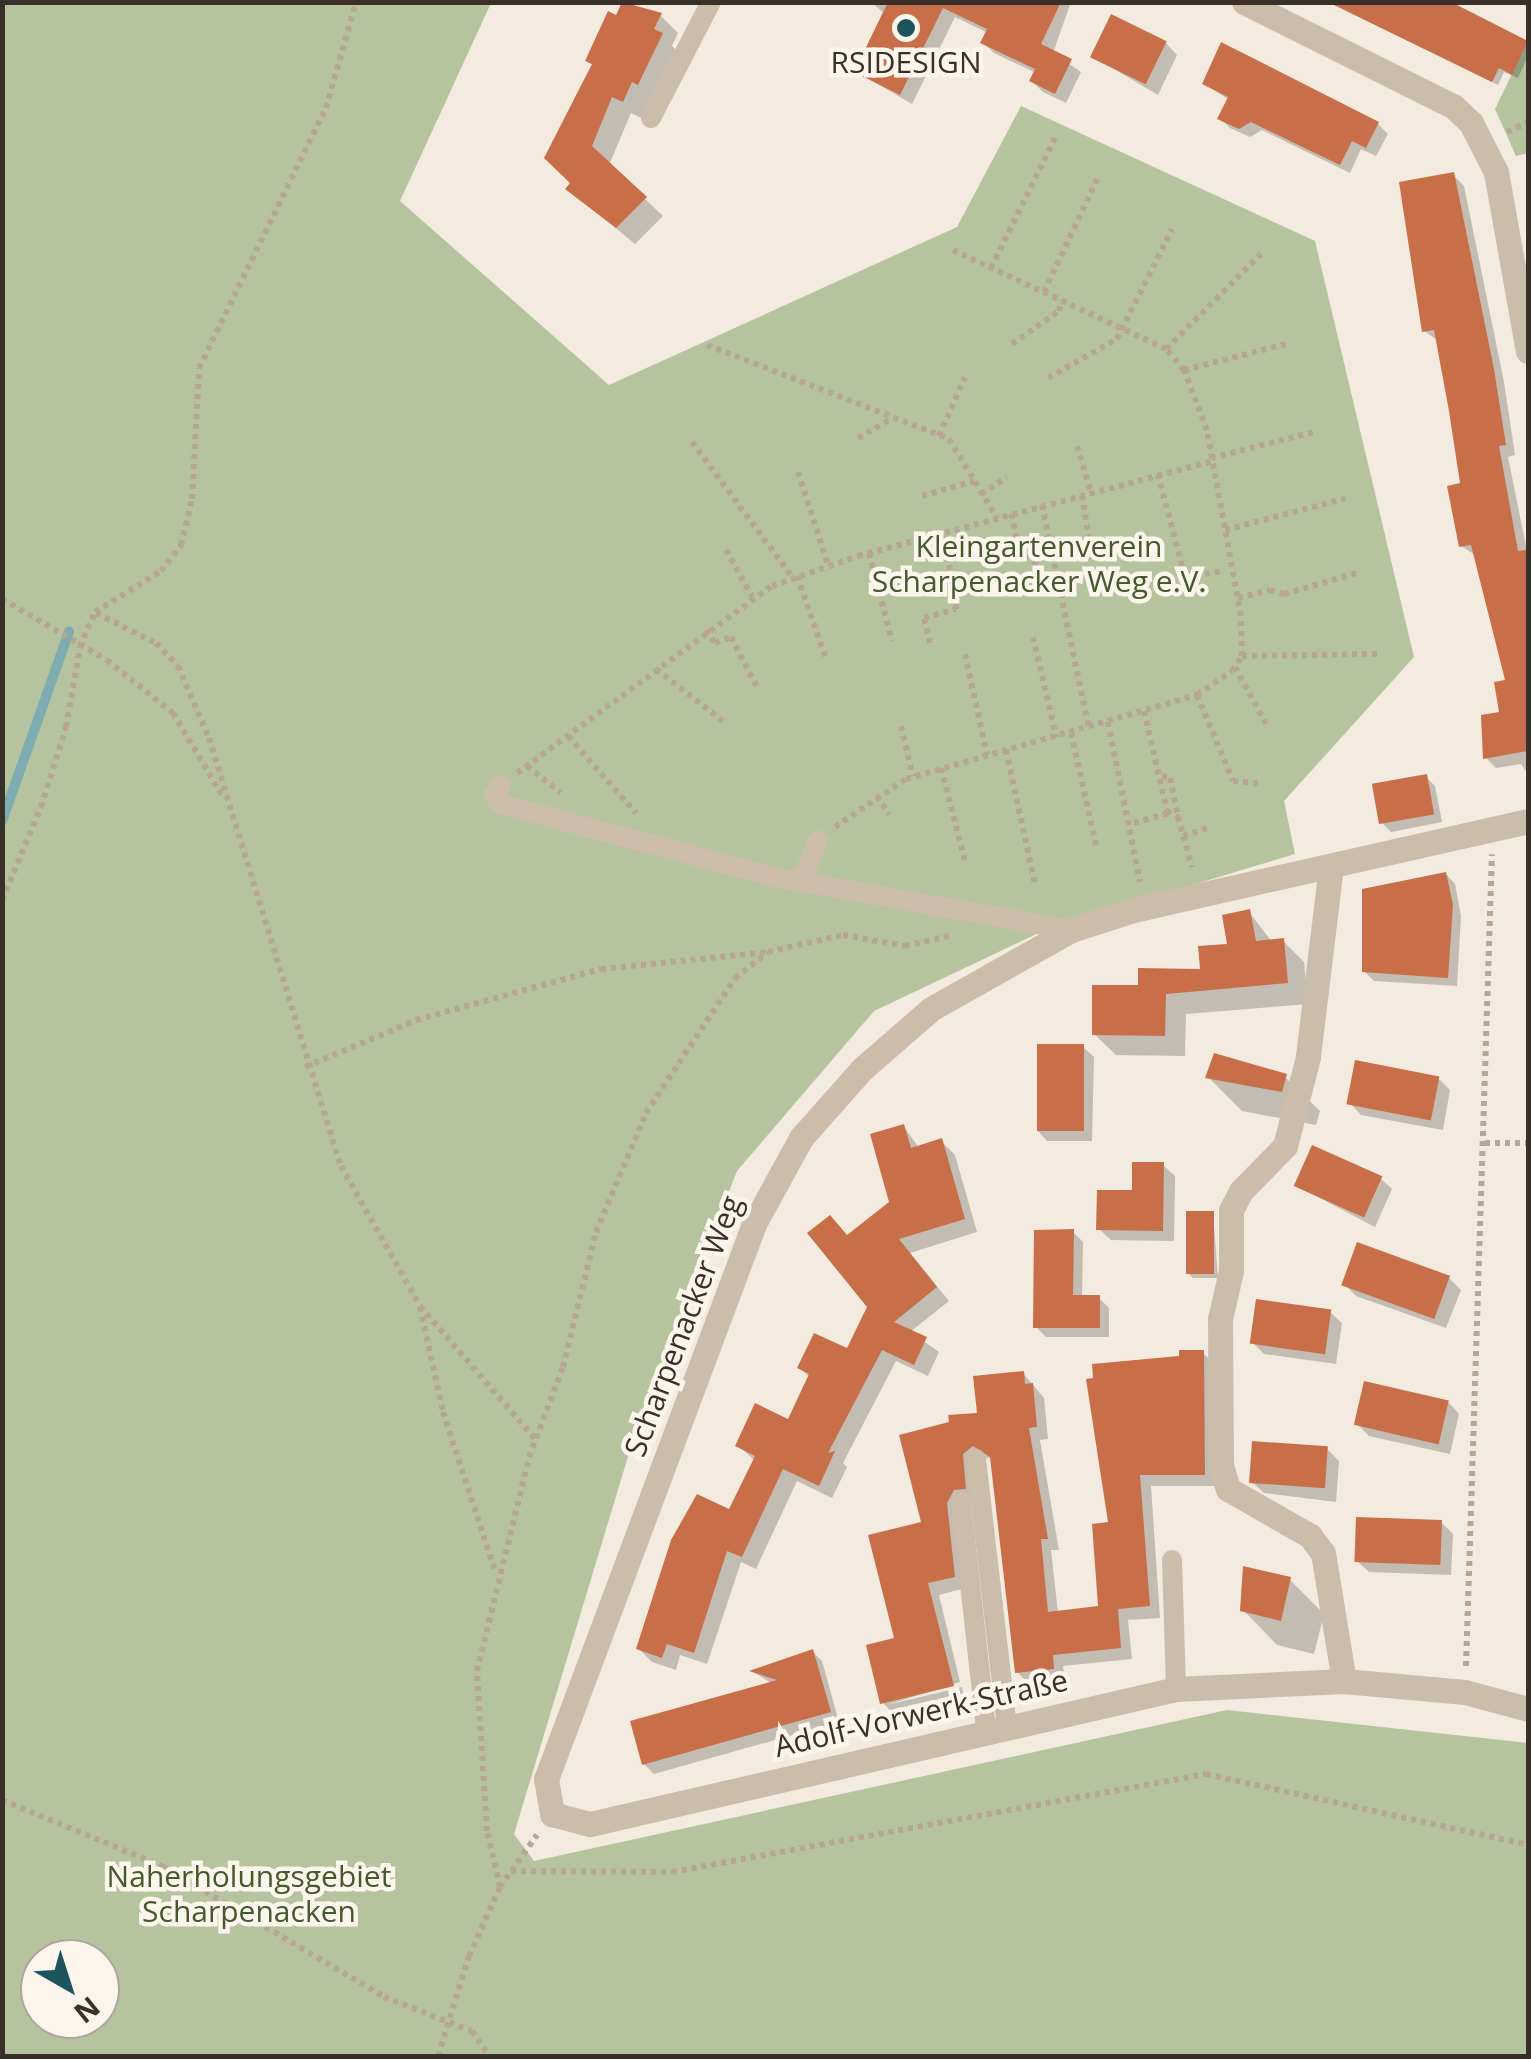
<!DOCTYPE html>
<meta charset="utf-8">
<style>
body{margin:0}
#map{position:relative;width:1531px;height:2059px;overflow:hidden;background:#f3ebdf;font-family:"Open Sans",sans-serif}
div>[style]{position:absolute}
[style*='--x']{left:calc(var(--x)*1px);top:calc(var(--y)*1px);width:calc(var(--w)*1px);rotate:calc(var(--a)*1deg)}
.green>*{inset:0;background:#b5c39e}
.shadow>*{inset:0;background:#0003}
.stream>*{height:10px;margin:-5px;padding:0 5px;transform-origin:5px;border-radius:5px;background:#7dacb1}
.building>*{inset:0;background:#c86f49;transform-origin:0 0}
.path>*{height:6px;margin-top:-3px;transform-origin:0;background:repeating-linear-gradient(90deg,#b8a695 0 5px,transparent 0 10px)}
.service>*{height:20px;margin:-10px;padding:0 10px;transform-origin:10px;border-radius:10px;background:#ccbcaa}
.minor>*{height:25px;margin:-12.5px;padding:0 12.5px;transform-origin:12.5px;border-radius:12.5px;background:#ccbcaa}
.dots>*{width:28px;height:28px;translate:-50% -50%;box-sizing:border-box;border:5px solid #fbf5ec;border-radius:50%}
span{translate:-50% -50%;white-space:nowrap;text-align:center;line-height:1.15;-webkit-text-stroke:9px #fbf5ec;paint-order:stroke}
.poi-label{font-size:30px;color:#3a302a}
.park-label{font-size:30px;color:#46592d}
.street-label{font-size:30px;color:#3a302a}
.frame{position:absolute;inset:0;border:5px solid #3a302a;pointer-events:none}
.north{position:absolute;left:20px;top:1939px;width:100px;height:100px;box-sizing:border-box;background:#fbf5ec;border:2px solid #aea69e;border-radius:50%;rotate:141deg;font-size:28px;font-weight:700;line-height:40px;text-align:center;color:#3a302a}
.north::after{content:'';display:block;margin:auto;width:35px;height:45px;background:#1e555d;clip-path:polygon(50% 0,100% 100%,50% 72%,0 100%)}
</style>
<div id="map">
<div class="green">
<i style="clip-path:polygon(evenodd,3px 3px,491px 3px,400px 201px,609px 385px,957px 227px,1021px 106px,1315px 241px,1414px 657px,1284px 801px,1295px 854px,1049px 928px,874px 1011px,737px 1171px,636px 1430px,514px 1834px,534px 1861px,1227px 1710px,1528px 1743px,1528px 2056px,3px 2056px,3px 3px,40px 1959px,100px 1959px,100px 2019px,40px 2019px,40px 1959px)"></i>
<i style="clip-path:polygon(1528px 41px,1528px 153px,1516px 156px,1495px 109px)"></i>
</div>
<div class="shadow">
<i style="clip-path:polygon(625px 2px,660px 15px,678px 33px,672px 46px,679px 53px,641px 118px,631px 113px,609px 165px,663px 216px,635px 244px,568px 189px,594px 66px,588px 60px)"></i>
<i style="clip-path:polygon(871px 2px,1071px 2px,1053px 53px,1081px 72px,1066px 103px,1043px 92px,1032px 81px,1036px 73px,994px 53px,983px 42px,988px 33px,955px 17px,912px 104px,857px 72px,885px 14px)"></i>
<i style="clip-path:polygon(1328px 2px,1445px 2px,1527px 42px,1528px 56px,1518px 78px,1504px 72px,1498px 85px)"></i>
<i style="clip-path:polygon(1166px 43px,1177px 55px,1158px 95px,1092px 56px)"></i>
<i style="clip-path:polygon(1205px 84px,1378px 124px,1388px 134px,1376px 156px,1361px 149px,1350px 173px,1262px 130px,1250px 137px,1230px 128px,1220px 118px,1229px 100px)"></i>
<i style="clip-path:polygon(1453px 175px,1464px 186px,1504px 382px,1515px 455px,1508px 457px,1528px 556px,1528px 774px,1521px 764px,1496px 768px,1486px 758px,1508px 682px,1477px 556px,1461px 546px,1463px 485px,1439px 341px,1424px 331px)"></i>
<i style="clip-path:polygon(1426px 777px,1435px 786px,1442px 822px,1391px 832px,1382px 823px)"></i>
<i style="clip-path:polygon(1446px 874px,1455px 884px,1461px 916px,1457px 986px,1374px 981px,1364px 971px)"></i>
<i style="clip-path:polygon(1249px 912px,1272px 942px,1283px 941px,1304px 962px,1308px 1004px,1186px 1014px,1185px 1056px,1116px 1055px,1094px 1034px,1141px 988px,1203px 971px,1230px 946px)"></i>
<i style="clip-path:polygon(1083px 1047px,1094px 1057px,1092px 1141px,1047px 1141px,1037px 1130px)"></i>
<i style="clip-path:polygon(1208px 1077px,1285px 1077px,1320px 1111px,1316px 1125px,1242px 1111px)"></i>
<i style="clip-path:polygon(1438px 1078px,1450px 1090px,1443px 1130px,1361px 1115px,1350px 1103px)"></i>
<i style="clip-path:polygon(904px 1127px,919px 1148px,941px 1141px,955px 1155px,977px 1232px,910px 1253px,949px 1301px,910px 1332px,939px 1352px,928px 1376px,896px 1361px,843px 1463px,847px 1467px,832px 1498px,797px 1481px,756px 1569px,741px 1562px,707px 1664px,680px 1655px,676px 1670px,652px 1662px,638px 1648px,730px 1512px,755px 1461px,738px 1445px,789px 1422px,810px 1378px,800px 1368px,848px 1351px,870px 1307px,848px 1237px,892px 1203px)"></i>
<i style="clip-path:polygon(1163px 1165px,1175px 1176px,1174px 1241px,1111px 1240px,1099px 1229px)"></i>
<i style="clip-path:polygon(1380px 1178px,1392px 1189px,1375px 1227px,1297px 1186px)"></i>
<i style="clip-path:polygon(1213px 1214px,1218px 1278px,1193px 1278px,1188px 1273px)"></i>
<i style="clip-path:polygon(1073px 1232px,1083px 1242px,1082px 1298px,1099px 1298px,1109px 1308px,1109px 1337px,1046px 1337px,1036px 1327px)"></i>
<i style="clip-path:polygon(1449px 1278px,1461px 1290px,1446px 1328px,1356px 1296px,1344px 1284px)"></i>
<i style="clip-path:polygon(1330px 1312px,1342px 1323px,1336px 1364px,1264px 1354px,1253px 1343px)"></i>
<i style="clip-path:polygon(1203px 1353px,1215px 1365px,1216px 1486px,1151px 1486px,1160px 1618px,1128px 1620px,1132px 1659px,1063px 1666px,1065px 1680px,1029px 1684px,1017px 1672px,992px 1457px,978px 1460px,977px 1500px,966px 1502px,966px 1588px,939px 1595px,960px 1682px,887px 1705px,962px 1687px,964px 1698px,895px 1715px,883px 1703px,924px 1524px,980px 1415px,1023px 1373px,1044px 1398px,1048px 1439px,1040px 1440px,1059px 1550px,1051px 1550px,1058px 1613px,1100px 1608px,1111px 1525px,1095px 1367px)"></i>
<i style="clip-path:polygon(1448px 1402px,1459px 1414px,1450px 1454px,1369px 1436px,1357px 1424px)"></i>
<i style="clip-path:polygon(1327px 1449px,1339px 1461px,1336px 1502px,1264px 1493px,1252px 1482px)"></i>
<i style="clip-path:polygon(1441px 1522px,1453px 1534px,1451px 1575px,1369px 1572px,1357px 1561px)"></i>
<i style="clip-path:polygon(1528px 1532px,1528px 1635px,1527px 1633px)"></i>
<i style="clip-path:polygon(1290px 1580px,1324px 1614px,1314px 1654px,1277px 1645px,1243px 1610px)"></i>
<i style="clip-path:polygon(813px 1652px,822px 1661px,839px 1722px,654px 1774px,644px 1764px,773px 1684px,753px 1672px)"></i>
</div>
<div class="stream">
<i style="--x:2;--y:821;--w:201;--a:-70.5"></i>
</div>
<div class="building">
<i style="clip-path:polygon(622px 2px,662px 13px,654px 29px,663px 33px,638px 85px,632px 82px,623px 102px,612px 97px,592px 146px,647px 197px,616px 228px,565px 189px,570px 183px,544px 158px,592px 64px,585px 61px,608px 11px,616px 15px)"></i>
<i style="clip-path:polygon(888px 2px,1061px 2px,1041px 44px,1072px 59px,1055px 94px,1029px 81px,1035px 69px,980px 43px,987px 29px,943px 8px,900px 95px,854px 72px)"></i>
<i style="clip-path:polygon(1328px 2px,1451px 2px,1528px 41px,1512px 75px,1499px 68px,1492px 82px)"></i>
<i style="left:1111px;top:14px;width:62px;height:48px;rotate:26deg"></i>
<i style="clip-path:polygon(1221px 42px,1379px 122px,1366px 148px,1352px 141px,1340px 165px,1251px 122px,1239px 129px,1217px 119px,1228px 97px,1202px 84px)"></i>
<i style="clip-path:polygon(1454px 172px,1494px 369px,1506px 445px,1499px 446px,1518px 551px,1526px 550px,1528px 565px,1528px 751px,1483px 759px,1481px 715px,1499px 712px,1494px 682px,1505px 680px,1471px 545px,1459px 547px,1447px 486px,1460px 483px,1449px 411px,1434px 330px,1422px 332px,1399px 182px)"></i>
<i style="left:1427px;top:774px;width:41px;height:56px;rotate:80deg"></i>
<i style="clip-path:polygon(1446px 872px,1453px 905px,1448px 978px,1362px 972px,1362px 889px)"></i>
<i style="clip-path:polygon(1250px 909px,1256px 941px,1284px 938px,1288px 983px,1166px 994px,1165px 1036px,1092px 1035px,1092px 985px,1138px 985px,1138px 968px,1200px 969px,1198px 946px,1227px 944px,1222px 915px)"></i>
<i style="left:1037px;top:1044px;width:47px;height:87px"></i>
<i style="clip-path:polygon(1214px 1053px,1287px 1074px,1282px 1092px,1205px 1078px)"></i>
<i style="left:1355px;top:1060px;width:86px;height:45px;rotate:11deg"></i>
<i style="clip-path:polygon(904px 1124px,911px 1148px,942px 1138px,965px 1219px,899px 1239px,937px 1287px,894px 1322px,927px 1337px,914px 1365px,882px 1350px,828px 1453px,835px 1451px,819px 1486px,783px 1469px,742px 1557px,727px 1551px,694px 1653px,667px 1644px,662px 1658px,636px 1649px,671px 1540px,697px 1494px,729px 1509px,755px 1456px,735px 1446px,755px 1403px,788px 1419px,809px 1374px,797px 1368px,814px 1333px,847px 1348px,867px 1307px,807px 1233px,830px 1215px,847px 1235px,889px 1202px,870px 1134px)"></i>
<i style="left:1312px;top:1145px;width:77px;height:45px;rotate:24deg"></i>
<i style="clip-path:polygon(1132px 1162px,1164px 1162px,1163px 1231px,1096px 1230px,1097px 1190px,1132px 1190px)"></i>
<i style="left:1214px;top:1211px;width:63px;height:28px;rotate:90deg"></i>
<i style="clip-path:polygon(1074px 1229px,1073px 1295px,1100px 1295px,1100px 1328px,1033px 1328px,1034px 1230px)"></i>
<i style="left:1357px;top:1242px;width:99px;height:46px;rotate:20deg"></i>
<i style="left:1256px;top:1299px;width:76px;height:45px;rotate:8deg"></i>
<i style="clip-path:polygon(1179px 1350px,1204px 1350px,1205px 1475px,1140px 1475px,1150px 1606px,1118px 1609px,1121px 1648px,1053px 1655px,1054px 1669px,1015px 1673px,990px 1457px,973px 1446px,963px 1454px,966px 1489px,954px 1490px,947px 1503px,955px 1577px,928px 1583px,954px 1686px,880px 1704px,866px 1645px,894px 1638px,868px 1535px,921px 1522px,899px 1435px,949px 1422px,948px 1415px,977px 1413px,973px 1376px,1024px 1371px,1025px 1384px,1033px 1383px,1037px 1427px,1029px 1428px,1048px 1539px,1041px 1539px,1048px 1612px,1098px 1606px,1092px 1524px,1108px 1522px,1086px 1379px,1093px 1378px,1092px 1364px,1179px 1356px)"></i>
<i style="left:1364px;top:1381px;width:87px;height:45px;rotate:13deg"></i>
<i style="left:1252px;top:1441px;width:76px;height:42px;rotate:4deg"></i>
<i style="left:1356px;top:1517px;width:86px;height:45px;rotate:2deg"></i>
<i style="clip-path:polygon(1243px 1566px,1291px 1577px,1281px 1621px,1240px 1611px)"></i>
<i style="clip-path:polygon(813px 1649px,831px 1712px,642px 1765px,630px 1721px,777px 1680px,749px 1671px)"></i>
</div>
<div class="path">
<i style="--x:1507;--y:132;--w:23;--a:-25"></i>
<i style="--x:991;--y:268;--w:147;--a:-63.8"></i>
<i style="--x:1044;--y:292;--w:129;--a:-64.8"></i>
<i style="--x:1012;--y:344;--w:57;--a:-35.1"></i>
<i style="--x:1059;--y:311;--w:11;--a:-75"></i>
<i style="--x:707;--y:345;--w:260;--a:21.2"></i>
<i style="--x:949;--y:439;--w:92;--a:58.7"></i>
<i style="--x:1166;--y:349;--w:136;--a:-45"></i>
<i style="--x:1184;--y:370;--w:105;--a:-14.3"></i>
<i style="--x:1048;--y:378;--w:79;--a:-29.5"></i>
<i style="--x:1117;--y:339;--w:123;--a:-63.4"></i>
<i style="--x:939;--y:436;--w:64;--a:-66.2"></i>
<i style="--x:858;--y:438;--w:39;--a:-30"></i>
<i style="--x:692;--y:442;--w:169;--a:53.4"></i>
<i style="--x:1077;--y:446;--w:48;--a:73.1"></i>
<i style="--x:1211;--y:458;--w:106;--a:-14.2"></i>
<i style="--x:798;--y:472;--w:98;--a:72.1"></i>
<i style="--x:1158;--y:474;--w:107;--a:75.4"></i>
<i style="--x:1185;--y:578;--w:36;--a:-11"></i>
<i style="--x:981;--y:494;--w:31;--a:-33"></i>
<i style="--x:1082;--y:495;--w:70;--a:80.9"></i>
<i style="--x:922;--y:496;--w:54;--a:-16.1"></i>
<i style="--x:1042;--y:505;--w:228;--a:78.1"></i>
<i style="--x:1011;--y:514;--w:34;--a:76"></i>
<i style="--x:1019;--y:547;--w:29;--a:44"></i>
<i style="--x:1040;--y:567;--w:18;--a:74"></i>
<i style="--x:1225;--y:530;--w:126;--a:-14.7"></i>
<i style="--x:726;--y:550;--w:54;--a:61"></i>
<i style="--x:869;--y:553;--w:91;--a:75.4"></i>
<i style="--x:797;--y:576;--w:90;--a:70.6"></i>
<i style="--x:1238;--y:598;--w:33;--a:-14"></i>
<i style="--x:1270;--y:590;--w:15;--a:16"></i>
<i style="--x:1284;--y:594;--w:79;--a:-16.1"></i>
<i style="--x:2;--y:599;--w:121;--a:30.2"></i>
<i style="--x:107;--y:660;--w:85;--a:38.8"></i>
<i style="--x:173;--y:713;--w:98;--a:59.2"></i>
<i style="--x:96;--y:613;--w:67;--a:26.6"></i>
<i style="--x:156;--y:643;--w:32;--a:46"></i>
<i style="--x:178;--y:666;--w:78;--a:66.7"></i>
<i style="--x:209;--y:738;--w:448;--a:72.9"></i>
<i style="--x:341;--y:1166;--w:161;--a:60.6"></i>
<i style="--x:420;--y:1306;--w:177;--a:49.1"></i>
<i style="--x:706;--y:630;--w:16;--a:55"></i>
<i style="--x:715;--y:643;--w:17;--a:-21"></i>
<i style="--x:731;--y:637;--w:59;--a:62.6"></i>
<i style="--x:1033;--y:637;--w:103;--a:77"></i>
<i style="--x:930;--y:643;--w:26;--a:-103"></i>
<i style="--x:924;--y:618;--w:33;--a:-16"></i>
<i style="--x:956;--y:609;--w:10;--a:-84"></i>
<i style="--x:957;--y:599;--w:68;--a:-103.6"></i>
<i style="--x:965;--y:654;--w:103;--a:77.7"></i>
<i style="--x:1242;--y:656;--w:135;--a:-0.8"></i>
<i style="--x:1235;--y:667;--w:65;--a:61.5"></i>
<i style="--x:656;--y:669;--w:86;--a:37.9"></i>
<i style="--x:1197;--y:695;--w:93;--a:67.3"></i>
<i style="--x:1233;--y:781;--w:25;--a:5"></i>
<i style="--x:1144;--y:711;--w:103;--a:77"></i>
<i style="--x:1167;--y:811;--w:13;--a:29"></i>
<i style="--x:1178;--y:817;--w:52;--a:74.4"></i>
<i style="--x:1108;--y:722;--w:163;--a:78.7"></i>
<i style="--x:901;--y:726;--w:52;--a:76.8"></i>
<i style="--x:1071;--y:733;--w:119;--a:77.4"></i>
<i style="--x:568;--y:736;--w:103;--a:48.6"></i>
<i style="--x:1006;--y:750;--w:137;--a:77.8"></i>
<i style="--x:527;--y:766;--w:43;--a:38.5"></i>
<i style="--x:941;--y:768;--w:96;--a:75.5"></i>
<i style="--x:517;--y:773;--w:316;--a:-36.3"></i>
<i style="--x:772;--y:586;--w:91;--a:-19.2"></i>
<i style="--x:858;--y:556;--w:367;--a:-15"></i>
<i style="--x:1162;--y:776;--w:8;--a:14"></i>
<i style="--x:1170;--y:778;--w:40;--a:78"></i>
<i style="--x:877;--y:796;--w:22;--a:56"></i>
<i style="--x:1134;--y:823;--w:36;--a:-16"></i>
<i style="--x:835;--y:827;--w:86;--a:-34.1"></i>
<i style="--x:906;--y:779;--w:303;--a:-16.1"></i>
<i style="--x:1197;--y:695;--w:42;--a:-34.4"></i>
<i style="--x:1232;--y:671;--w:18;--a:-56"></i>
<i style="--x:1242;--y:656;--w:40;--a:-91.4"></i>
<i style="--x:1241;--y:616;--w:189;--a:-100.4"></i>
<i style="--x:1207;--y:430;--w:64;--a:-111"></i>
<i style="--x:1184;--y:370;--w:28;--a:-131"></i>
<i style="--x:1166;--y:349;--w:240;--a:-155.1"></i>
<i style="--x:1183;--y:836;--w:26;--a:-18"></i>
<i style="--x:2;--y:900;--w:101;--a:-67.2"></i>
<i style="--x:41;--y:807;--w:84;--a:-72.6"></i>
<i style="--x:66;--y:727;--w:81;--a:-80.1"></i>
<i style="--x:80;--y:647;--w:38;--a:-67"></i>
<i style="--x:95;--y:612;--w:78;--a:-31.8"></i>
<i style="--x:161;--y:571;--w:33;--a:-52"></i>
<i style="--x:181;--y:545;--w:47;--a:-76.6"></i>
<i style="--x:192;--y:499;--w:131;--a:-86.9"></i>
<i style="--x:199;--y:368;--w:289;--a:-64"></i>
<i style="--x:326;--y:108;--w:110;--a:-74.2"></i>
<i style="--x:305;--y:1067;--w:121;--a:-22.9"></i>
<i style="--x:416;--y:1020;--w:192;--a:-15.4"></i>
<i style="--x:601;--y:969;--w:167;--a:-5.8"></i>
<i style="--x:1485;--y:1143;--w:43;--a:0"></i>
<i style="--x:420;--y:1307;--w:107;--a:77.6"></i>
<i style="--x:443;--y:1412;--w:170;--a:71.9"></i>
<i style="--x:1466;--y:1666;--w:812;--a:-88.17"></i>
<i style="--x:2;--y:1800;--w:173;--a:22.4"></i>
<i style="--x:162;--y:1866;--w:258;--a:30.5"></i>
<i style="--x:384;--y:1997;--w:94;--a:21.1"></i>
<i style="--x:472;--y:2031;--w:30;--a:56"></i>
<i style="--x:511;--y:1871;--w:161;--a:0.4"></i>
<i style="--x:672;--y:1872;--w:543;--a:-10.4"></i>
<i style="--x:1206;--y:1774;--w:330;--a:12.4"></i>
<i style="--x:500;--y:1887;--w:57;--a:-103.1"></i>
<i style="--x:487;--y:1831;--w:160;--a:-93.6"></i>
<i style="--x:477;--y:1671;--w:220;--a:-76.3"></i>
<i style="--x:529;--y:1457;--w:96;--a:-69.3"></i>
<i style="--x:563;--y:1367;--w:139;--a:-76.3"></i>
<i style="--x:596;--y:1232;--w:129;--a:-67.2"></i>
<i style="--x:646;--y:1113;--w:162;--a:-56.6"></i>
<i style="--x:735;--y:978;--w:42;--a:-38.2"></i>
<i style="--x:768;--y:952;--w:77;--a:-12.8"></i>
<i style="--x:843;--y:935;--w:63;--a:10.1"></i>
<i style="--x:905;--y:946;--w:45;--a:-12.8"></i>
<i style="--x:438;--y:2056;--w:105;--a:-72.8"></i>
<i style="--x:469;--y:1956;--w:76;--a:-65.8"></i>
<i style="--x:500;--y:1887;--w:64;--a:-54.6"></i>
</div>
<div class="service">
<i style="--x:651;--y:118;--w:131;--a:-62.7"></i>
<i style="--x:501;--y:785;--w:12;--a:125"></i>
<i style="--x:494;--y:795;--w:11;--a:56"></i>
<i style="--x:500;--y:804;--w:284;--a:14.9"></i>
<i style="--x:774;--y:877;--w:302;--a:10.1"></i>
<i style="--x:801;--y:881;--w:44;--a:-67.5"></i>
<i style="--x:976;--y:1459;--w:268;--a:83.4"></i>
<i style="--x:961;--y:1502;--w:228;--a:83.7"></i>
<i style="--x:1172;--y:1560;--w:129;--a:88.2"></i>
</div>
<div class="minor">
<i style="--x:1244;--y:2;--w:233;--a:26.5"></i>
<i style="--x:1453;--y:106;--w:25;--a:43"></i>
<i style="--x:1471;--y:123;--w:55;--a:63"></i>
<i style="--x:1496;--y:172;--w:182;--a:79.9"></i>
<i style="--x:1528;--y:821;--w:408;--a:167.3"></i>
<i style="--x:1130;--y:911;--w:62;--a:162.1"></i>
<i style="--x:1071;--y:930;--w:161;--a:150.6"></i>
<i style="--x:931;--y:1009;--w:91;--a:139"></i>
<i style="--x:862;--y:1069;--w:92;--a:131.5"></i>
<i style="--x:801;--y:1138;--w:98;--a:118.7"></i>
<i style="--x:754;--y:1224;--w:593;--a:110.54"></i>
<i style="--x:546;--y:1779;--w:36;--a:80"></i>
<i style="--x:552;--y:1814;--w:39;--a:15"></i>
<i style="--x:590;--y:1824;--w:601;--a:-12.97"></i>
<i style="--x:1176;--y:1689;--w:168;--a:-2.7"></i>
<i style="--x:1344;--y:1681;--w:121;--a:5.2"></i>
<i style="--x:1465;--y:1692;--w:65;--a:15.1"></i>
<i style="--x:1331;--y:866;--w:192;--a:96.9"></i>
<i style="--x:1308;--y:1057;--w:92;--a:104.5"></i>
<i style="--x:1285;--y:1146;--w:63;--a:134.4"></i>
<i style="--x:1241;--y:1191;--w:21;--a:118"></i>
<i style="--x:1231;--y:1210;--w:61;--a:90"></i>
<i style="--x:1231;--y:1271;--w:49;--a:102.9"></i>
<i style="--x:1220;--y:1319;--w:146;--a:89.6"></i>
<i style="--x:1221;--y:1465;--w:25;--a:74"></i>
<i style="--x:1228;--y:1489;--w:95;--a:29.8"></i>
<i style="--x:1310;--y:1536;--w:21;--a:53"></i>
<i style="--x:1323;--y:1553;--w:130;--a:80.7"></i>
</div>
<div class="dots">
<i style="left:906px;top:28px;background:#1e555d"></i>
</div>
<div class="poi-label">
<span style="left:906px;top:62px">RSIDESIGN</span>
</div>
<div class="park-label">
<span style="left:1039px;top:563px">Kleingartenverein<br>Scharpenacker Weg e.V.</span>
<span style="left:249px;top:1893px">Naherholungsgebiet<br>Scharpenacken</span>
</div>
<div class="street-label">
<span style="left:683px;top:1326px;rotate:-69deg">Scharpenacker Weg</span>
<span style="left:921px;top:1713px;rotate:-13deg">Adolf-Vorwerk-Straße</span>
</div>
<div class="frame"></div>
<div class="north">N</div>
</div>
